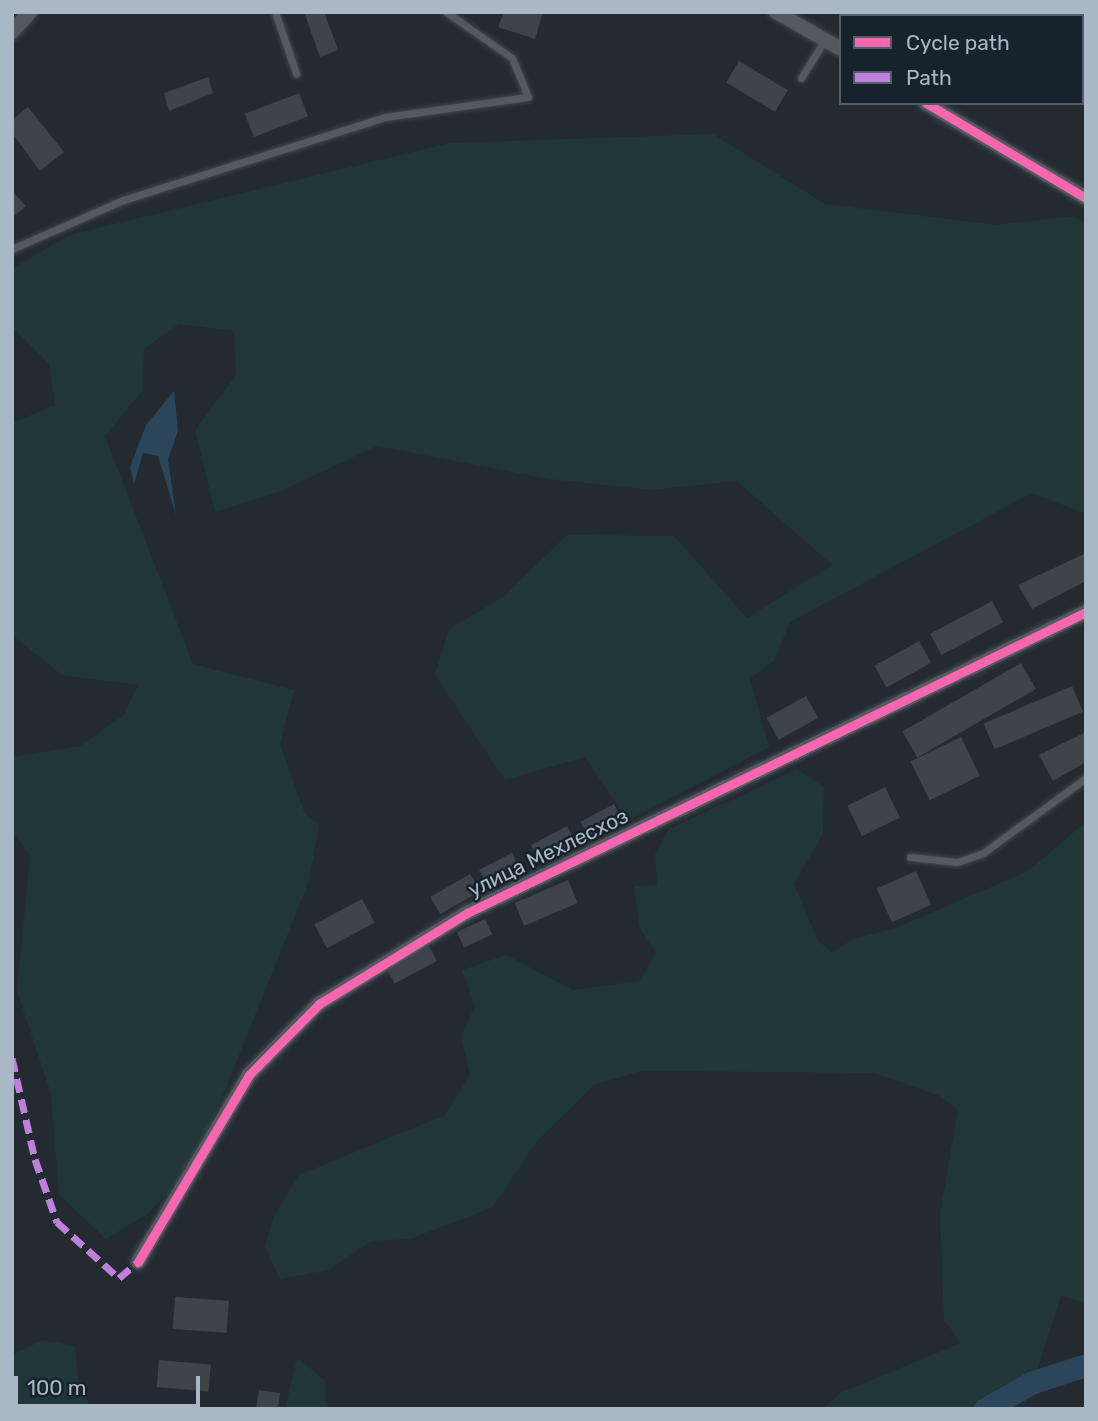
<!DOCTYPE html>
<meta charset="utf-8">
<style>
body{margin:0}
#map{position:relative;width:1098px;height:1421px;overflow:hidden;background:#232b31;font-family:Rubik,sans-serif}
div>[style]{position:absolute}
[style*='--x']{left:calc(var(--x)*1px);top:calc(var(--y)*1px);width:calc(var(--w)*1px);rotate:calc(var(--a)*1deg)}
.green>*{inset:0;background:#203637}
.water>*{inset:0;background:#2b455b}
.river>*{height:23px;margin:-11.5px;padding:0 11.5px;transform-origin:11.5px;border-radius:11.5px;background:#2b455b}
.building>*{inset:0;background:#3d444a;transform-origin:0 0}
.roads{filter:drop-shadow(0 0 2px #41474c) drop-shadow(0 0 2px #41474c)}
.service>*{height:7px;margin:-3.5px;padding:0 3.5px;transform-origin:3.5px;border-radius:3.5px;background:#525960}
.minor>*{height:14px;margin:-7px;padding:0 7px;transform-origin:7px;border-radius:7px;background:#525960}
.quiet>*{height:7px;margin-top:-3.5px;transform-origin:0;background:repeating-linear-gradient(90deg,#c07fdc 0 14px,transparent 0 21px)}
.cycleway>*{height:9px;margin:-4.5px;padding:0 4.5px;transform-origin:4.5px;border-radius:4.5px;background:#f766af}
span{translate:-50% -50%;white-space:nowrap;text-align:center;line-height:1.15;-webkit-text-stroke:5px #16222c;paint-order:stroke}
.street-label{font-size:21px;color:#aab8c5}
.frame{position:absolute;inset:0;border:14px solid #aab8c5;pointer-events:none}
.legend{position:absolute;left:839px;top:14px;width:245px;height:91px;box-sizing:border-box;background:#16222c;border:2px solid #515e69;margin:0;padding:9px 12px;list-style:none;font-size:21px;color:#aab8c5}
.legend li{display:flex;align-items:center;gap:14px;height:35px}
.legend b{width:35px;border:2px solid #515e69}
.scale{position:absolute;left:14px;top:1376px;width:186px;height:32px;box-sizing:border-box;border:4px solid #aab8c5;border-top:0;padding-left:9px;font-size:21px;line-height:24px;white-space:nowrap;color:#aab8c5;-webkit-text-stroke:5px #16222c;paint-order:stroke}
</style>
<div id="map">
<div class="green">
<i style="clip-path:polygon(713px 134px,825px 204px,996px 225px,1073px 216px,1086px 223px,1086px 514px,1032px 493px,790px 622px,774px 661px,750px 678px,769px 747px,628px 821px,585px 757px,505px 780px,435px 675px,449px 629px,503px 597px,567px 535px,674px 536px,747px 618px,832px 565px,737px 481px,651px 490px,549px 479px,377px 446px,281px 491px,215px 512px,195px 430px,236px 375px,234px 331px,179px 324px,144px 349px,143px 390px,105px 436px,193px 664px,294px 690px,280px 744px,305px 814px,319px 825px,309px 881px,194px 1167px,147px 1214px,106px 1239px,59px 1195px,51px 1094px,17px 991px,30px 856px,12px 830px,12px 757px,80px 746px,124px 715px,138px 685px,62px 675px,12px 635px,12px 423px,55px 405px,49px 364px,12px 327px,12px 269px,69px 235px,450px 143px)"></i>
<i style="clip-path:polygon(797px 769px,824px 787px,823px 834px,794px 884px,818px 941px,833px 953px,852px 939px,896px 928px,1028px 871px,1086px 822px,1086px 1303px,1061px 1296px,1033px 1382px,985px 1409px,823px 1409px,840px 1393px,961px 1343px,944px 1320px,940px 1214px,958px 1110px,938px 1095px,873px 1073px,641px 1071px,594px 1085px,537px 1141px,493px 1207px,410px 1239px,371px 1241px,329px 1270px,280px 1279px,265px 1246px,274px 1216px,299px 1175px,445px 1115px,470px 1075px,461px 1036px,475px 1006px,462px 970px,506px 955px,573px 990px,639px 981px,656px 953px,640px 928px,634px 886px,657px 885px,655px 854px,669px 829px)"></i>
<i style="clip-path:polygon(43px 1340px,75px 1346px,78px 1381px,91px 1409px,12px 1409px,12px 1355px)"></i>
<i style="clip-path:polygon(297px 1358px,325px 1380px,326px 1409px,285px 1409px)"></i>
</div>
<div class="water">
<i style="clip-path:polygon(174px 391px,178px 431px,168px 459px,176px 515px,158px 456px,143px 453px,134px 484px,130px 467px,146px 425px)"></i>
</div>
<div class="river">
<i style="--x:985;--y:1409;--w:55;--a:-29.4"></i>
<i style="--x:1033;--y:1382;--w:56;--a:-17.8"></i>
</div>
<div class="building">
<i style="clip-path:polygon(304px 12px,324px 12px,338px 50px,320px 57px)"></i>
<i style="clip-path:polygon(504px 12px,543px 12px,535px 39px,498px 27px)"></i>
<i style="left:739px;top:61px;width:57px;height:25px;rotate:31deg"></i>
<i style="clip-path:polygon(208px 77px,213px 93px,169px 111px,164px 93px)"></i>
<i style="left:299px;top:93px;width:25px;height:58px;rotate:69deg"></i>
<i style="clip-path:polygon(28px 107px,64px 152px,40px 171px,12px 133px,12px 120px)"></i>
<i style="clip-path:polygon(12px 191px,26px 206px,12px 218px)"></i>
<i style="clip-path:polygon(1086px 553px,1086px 581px,1032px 609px,1018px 585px)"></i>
<i style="left:992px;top:601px;width:24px;height:70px;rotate:62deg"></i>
<i style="left:919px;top:641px;width:25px;height:51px;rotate:61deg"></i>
<i style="left:1021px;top:663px;width:30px;height:137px;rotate:60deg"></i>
<i style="left:1072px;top:686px;width:28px;height:96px;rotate:67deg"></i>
<i style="left:806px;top:696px;width:25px;height:45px;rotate:61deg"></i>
<i style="clip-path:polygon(1086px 732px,1086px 762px,1053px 781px,1039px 755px)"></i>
<i style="left:961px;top:737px;width:43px;height:56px;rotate:64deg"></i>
<i style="left:885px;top:787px;width:34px;height:42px;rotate:64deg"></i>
<i style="left:614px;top:804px;width:17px;height:38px;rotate:62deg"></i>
<i style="left:567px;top:826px;width:19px;height:41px;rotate:62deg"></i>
<i style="left:512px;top:853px;width:18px;height:37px;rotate:63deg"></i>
<i style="left:916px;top:871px;width:37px;height:43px;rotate:66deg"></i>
<i style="left:470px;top:874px;width:20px;height:46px;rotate:60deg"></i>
<i style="left:568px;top:880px;width:25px;height:58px;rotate:67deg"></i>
<i style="left:362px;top:899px;width:27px;height:54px;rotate:62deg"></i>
<i style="left:485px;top:919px;width:17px;height:31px;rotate:65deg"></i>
<i style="left:429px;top:946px;width:17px;height:48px;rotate:62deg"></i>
<i style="left:175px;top:1297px;width:54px;height:32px;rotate:4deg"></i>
<i style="left:159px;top:1360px;width:52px;height:27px;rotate:5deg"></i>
<i style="clip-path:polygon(259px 1390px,280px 1393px,278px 1409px,256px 1409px)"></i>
</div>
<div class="roads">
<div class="service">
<i style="--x:275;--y:12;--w:65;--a:71"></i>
<i style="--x:860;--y:16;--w:4;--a:-63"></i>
<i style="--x:801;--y:78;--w:44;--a:-58.1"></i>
<i style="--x:12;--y:249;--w:121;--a:-23.8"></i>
<i style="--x:123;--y:200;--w:275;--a:-17.6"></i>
<i style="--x:385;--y:117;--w:144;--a:-8"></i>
<i style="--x:528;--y:97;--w:42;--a:-112.3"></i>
<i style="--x:512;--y:58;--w:80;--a:-145.1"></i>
<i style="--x:910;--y:857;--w:47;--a:6.1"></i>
<i style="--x:957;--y:862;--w:28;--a:-19"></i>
<i style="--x:983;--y:853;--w:127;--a:-36.1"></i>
</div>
<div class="minor">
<i style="--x:776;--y:12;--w:75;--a:29.6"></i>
<i style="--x:12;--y:32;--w:27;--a:-48"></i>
<i style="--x:926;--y:103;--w:186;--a:30.7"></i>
<i style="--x:138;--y:1262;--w:217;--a:-59.3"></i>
<i style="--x:249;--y:1075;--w:100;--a:-45.4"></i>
<i style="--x:319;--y:1004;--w:174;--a:-31.6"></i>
<i style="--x:467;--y:913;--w:688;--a:-25.93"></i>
</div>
</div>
<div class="quiet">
<i style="--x:12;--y:1058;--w:104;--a:77.2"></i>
<i style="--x:35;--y:1159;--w:67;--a:70.8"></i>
<i style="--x:57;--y:1222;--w:84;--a:42.1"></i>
<i style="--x:119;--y:1278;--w:25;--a:-40"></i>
</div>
<div class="cycleway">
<i style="--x:926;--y:103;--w:186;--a:30.7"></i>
<i style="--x:138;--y:1262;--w:217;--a:-59.3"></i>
<i style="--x:249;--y:1075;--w:100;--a:-45.4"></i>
<i style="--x:319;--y:1004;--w:174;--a:-31.6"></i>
<i style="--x:467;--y:913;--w:688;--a:-25.93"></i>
</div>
<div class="street-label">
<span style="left:548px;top:853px;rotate:-26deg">улица Мехлесхоз</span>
</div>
<div class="frame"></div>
<ul class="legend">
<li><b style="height:9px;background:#f766af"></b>Cycle path</li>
<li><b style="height:9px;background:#c07fdc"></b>Path</li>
</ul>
<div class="scale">100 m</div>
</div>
